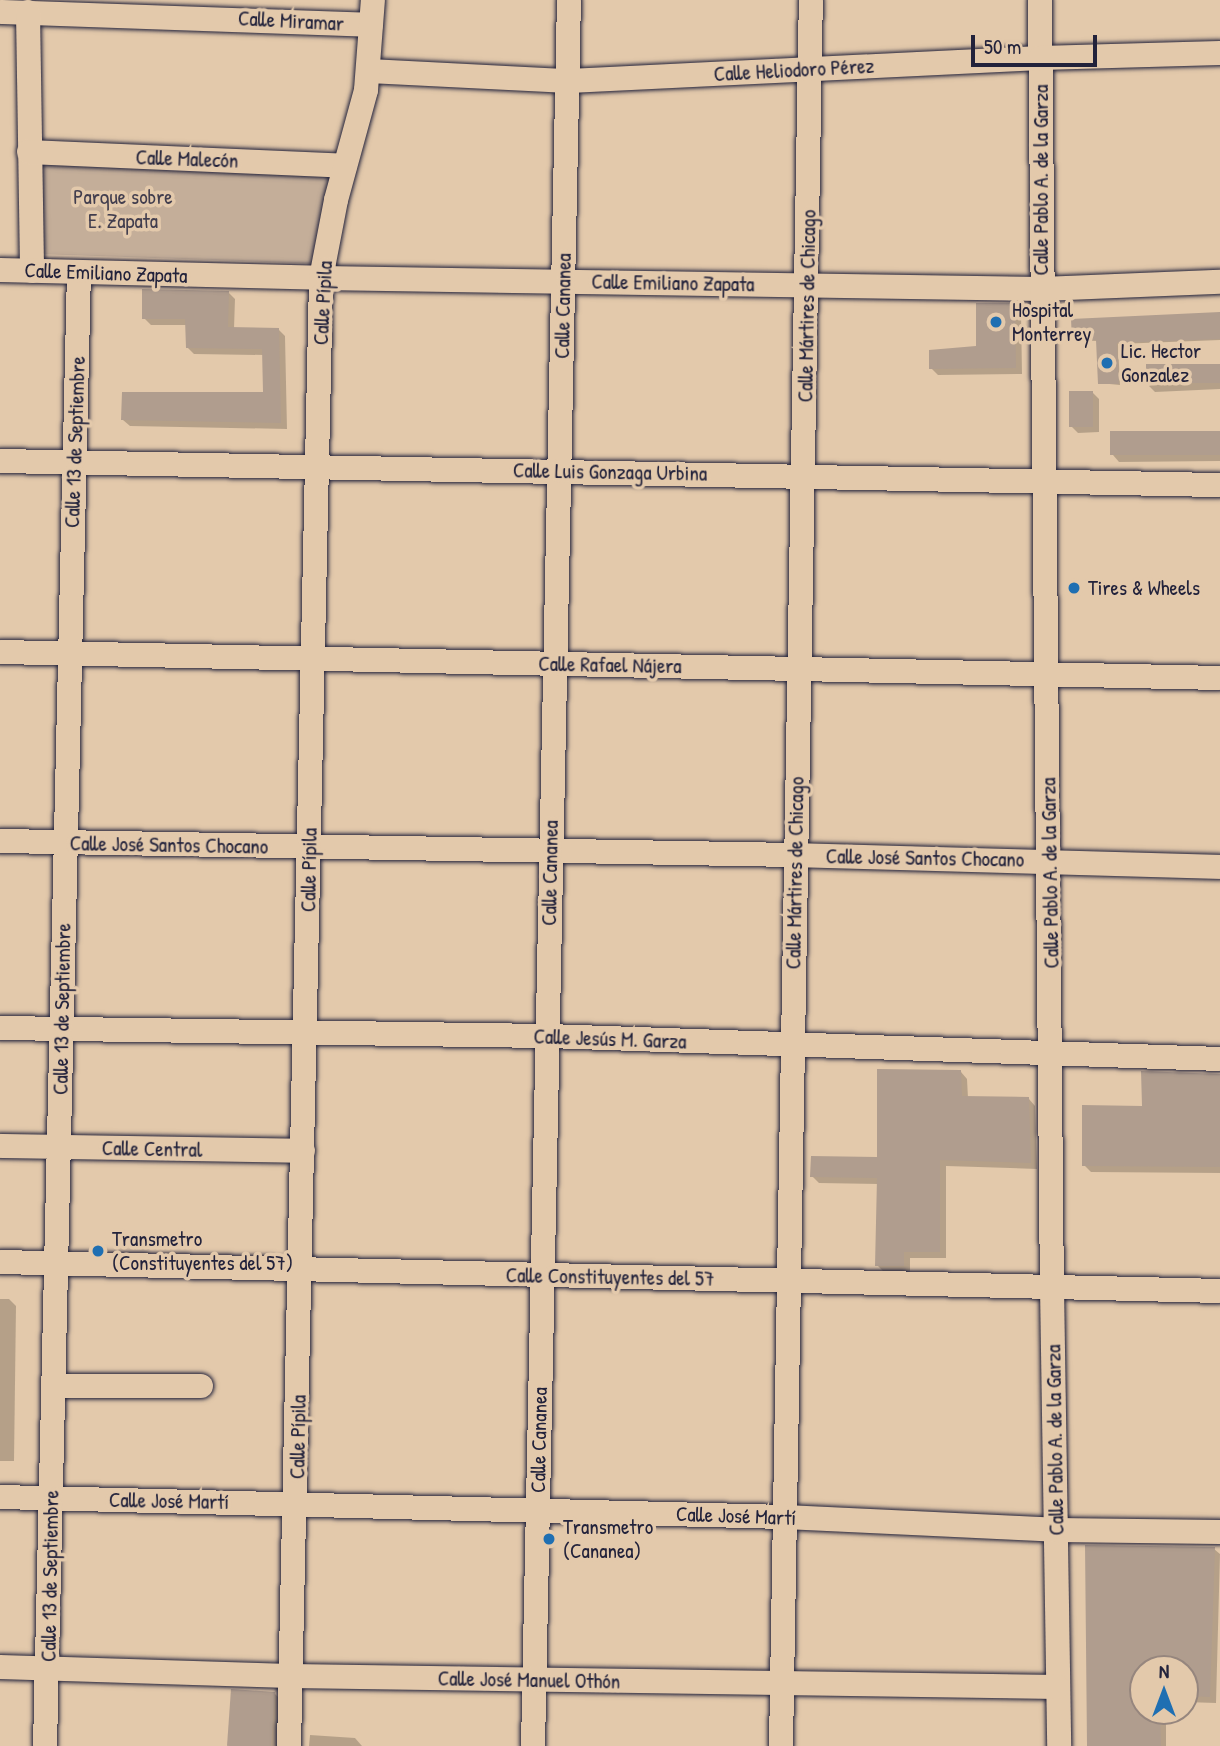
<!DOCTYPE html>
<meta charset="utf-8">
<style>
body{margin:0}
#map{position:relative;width:1220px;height:1746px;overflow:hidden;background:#e3c9ab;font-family:"Patrick Hand",sans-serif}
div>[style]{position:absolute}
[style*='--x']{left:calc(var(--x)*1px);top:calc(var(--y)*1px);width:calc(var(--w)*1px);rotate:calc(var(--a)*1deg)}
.green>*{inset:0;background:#c4ae99;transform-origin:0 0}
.shadow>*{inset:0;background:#0003}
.building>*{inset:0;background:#b09d8e;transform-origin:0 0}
.roads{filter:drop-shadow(0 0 2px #22223b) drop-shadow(0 0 2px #22223b)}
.minor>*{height:24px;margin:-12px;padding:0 12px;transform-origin:12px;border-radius:12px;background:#e3c9ab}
.dots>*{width:19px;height:19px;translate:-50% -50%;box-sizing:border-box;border:4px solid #e3c9ab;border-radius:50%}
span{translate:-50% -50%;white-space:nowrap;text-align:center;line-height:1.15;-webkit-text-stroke:7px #e3c9ab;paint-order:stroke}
.street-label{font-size:21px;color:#22223b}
.park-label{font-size:21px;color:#423e4e}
.poi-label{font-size:21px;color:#22223b}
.left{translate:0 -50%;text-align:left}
.north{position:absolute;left:1129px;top:1655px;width:70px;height:70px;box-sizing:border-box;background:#e3c9ab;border:2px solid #96867e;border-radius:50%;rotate:0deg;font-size:19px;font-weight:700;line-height:28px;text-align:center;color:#22223b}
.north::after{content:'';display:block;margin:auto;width:24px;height:32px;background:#1f6fb2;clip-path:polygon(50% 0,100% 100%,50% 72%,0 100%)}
.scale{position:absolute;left:971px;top:35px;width:126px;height:32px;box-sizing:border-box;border:4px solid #22223b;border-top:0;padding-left:9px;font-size:21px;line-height:24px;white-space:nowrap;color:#22223b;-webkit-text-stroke:5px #e3c9ab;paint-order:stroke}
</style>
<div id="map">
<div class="green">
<i style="left:40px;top:161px;width:293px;height:93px;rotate:2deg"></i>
</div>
<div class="shadow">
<i style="clip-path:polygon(228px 292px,235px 299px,234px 329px,278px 329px,285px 336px,287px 429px,130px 426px,123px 420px,265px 394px,264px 355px,194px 354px,187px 347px,186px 325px,151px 325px,144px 318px)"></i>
<i style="clip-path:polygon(1014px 305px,1021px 312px,1022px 374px,938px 375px,931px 368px,978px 347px)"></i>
<i style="clip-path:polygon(1220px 314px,1220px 340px,1118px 344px,1120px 385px,1099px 383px,1098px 341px,1073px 340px)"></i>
<i style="clip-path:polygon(1220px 366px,1220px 389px,1155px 392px,1149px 386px)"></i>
<i style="clip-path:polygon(1092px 392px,1099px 399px,1099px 432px,1078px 433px,1071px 426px)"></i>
<i style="clip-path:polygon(1220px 433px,1220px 461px,1119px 462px,1113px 455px)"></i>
<i style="clip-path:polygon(961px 1072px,967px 1079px,968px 1098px,1029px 1099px,1035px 1106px,1037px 1169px,946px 1166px,946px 1258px,910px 1258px,910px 1272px,884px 1272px,877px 1265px,878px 1184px,819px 1183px,812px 1176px,879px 1159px)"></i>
<i style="clip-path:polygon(1220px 1076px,1220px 1173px,1091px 1172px,1084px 1165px)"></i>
<i style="clip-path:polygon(0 1299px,9px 1299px,16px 1306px,14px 1461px,0 1461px)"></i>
<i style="clip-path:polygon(1214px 1549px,1220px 1554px,1216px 1703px,1185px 1702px,1185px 1669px,1143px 1669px,1143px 1711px,1166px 1711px,1166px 1746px,1088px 1746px)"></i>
<i style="clip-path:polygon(273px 1692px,280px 1699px,280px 1746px,231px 1746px)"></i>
<i style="clip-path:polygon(310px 1735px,355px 1738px,362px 1746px,309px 1746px)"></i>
</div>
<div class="building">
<i style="clip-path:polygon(142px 289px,229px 291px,228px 327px,279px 328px,281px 423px,121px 420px,122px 392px,263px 392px,262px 349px,186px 348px,185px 319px,142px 319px)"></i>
<i style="clip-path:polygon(976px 303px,1015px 303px,1016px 368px,929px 369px,929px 350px,976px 346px)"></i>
<i style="clip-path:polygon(1220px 312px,1220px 339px,1117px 343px,1119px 384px,1098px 384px,1096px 340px,1072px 341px,1071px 319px)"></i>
<i style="left:1220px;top:364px;width:19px;height:74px;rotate:90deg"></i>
<i style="left:1069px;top:391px;width:24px;height:36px"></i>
<i style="left:1220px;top:431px;width:24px;height:110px;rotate:90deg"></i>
<i style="clip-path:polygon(877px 1069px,961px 1070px,962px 1096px,1029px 1097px,1031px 1163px,940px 1160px,940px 1252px,904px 1252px,904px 1266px,875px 1266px,877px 1178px,810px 1177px,811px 1156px,877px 1157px)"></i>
<i style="clip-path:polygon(1141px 1071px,1220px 1074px,1220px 1167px,1082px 1166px,1082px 1105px,1142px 1106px)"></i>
<i style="clip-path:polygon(1085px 1545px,1215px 1547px,1210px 1697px,1185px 1696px,1185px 1669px,1143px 1669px,1143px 1711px,1160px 1711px,1161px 1746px,1087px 1746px)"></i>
<i style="left:231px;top:1689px;width:44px;height:57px;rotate:4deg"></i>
</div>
<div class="roads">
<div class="minor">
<i style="--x:1040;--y:0;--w:1287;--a:89.47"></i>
<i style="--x:1052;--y:1287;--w:459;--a:89.1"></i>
<i style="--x:0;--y:12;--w:371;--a:2"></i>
<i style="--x:28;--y:12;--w:259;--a:89.1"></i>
<i style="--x:369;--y:71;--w:200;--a:2.9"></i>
<i style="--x:569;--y:81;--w:472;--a:-2.8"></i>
<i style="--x:1040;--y:58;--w:180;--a:-1.6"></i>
<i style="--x:29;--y:152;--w:316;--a:2.5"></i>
<i style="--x:0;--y:270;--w:321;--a:1.4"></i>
<i style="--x:321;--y:278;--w:721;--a:0.87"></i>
<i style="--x:1042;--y:289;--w:178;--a:-2.3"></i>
<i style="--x:0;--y:461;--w:1220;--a:1.13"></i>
<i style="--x:0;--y:652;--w:1220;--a:1.22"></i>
<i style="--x:0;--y:841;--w:795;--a:1.01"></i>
<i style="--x:795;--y:855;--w:425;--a:1.6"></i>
<i style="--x:0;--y:1028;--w:548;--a:0.84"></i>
<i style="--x:548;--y:1036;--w:672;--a:1.96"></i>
<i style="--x:0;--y:1146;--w:303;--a:0.9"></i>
<i style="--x:0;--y:1262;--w:1220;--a:1.36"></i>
<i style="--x:54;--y:1386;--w:147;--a:0"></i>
<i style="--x:0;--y:1497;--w:785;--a:1.46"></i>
<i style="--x:785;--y:1517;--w:271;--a:2.7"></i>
<i style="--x:1056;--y:1530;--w:164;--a:0.7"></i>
<i style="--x:0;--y:1667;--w:290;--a:1.8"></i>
<i style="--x:290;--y:1676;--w:768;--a:0.82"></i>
<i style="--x:45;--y:1746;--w:1474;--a:-88.68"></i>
<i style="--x:289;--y:1746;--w:1468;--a:-88.75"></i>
<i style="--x:321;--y:278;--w:79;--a:-79.1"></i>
<i style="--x:336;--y:200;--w:114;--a:-74.7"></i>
<i style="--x:366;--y:90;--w:90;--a:-85.6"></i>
<i style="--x:533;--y:1746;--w:1746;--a:-88.82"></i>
<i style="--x:781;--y:1746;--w:1746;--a:-89.02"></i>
</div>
</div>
<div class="dots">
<i style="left:996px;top:322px;background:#1f6fb2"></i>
<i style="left:1107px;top:363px;background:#1f6fb2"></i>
<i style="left:1074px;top:588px;background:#1f6fb2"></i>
<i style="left:98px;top:1251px;background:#1f6fb2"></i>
<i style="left:549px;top:1539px;background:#1f6fb2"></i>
</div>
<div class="street-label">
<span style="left:291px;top:21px;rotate:3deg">Calle Miramar</span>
<span style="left:794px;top:70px;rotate:-3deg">Calle Heliodoro Pérez</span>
<span style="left:187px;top:159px;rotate:2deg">Calle Malecón</span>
<span style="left:1041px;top:180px;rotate:-90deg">Calle Pablo A. de la Garza</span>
<span style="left:106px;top:273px;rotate:2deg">Calle Emiliano Zapata</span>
<span style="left:673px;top:283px;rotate:1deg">Calle Emiliano Zapata</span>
<span style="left:323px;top:303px;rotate:-87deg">Calle Pípila</span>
<span style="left:563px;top:306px;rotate:-89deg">Calle Cananea</span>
<span style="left:807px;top:306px;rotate:-89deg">Calle Mártires de Chicago</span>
<span style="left:75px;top:442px;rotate:-88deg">Calle 13 de Septiembre</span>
<span style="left:610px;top:472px;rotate:1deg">Calle Luis Gonzaga Urbina</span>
<span style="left:610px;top:665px;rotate:1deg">Calle Rafael Nájera</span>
<span style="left:169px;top:845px;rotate:1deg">Calle José Santos Chocano</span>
<span style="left:925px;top:858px;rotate:1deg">Calle José Santos Chocano</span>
<span style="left:309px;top:870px;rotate:-89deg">Calle Pípila</span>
<span style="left:550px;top:873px;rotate:-89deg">Calle Cananea</span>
<span style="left:795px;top:873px;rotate:-89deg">Calle Mártires de Chicago</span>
<span style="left:1050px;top:873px;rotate:-91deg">Calle Pablo A. de la Garza</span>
<span style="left:62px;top:1009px;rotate:-89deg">Calle 13 de Septiembre</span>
<span style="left:610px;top:1039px;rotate:2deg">Calle Jesús M. Garza</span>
<span style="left:152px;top:1149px;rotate:1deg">Calle Central</span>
<span style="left:610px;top:1277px;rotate:1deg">Calle Constituyentes del 57</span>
<span style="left:298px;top:1437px;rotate:-89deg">Calle Pípila</span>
<span style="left:539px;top:1440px;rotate:-89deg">Calle Cananea</span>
<span style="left:1055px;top:1440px;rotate:-91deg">Calle Pablo A. de la Garza</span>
<span style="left:169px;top:1501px;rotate:1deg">Calle José Martí</span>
<span style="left:736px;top:1516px;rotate:2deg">Calle José Martí</span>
<span style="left:50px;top:1576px;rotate:-89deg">Calle 13 de Septiembre</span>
<span style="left:529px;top:1680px;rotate:1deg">Calle José Manuel Othón</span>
</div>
<div class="park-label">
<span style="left:123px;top:209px">Parque sobre<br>E. Zapata</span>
</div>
<div class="poi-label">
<span class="left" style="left:1012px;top:322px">Hospital<br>Monterrey</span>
<span class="left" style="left:1121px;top:363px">Lic. Hector<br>Gonzalez</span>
<span class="left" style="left:1088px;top:588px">Tires &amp; Wheels</span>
<span class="left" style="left:112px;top:1251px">Transmetro<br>(Constituyentes del 57)</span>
<span class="left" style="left:563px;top:1539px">Transmetro<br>(Cananea)</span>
</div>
<div class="north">N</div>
<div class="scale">50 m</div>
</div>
